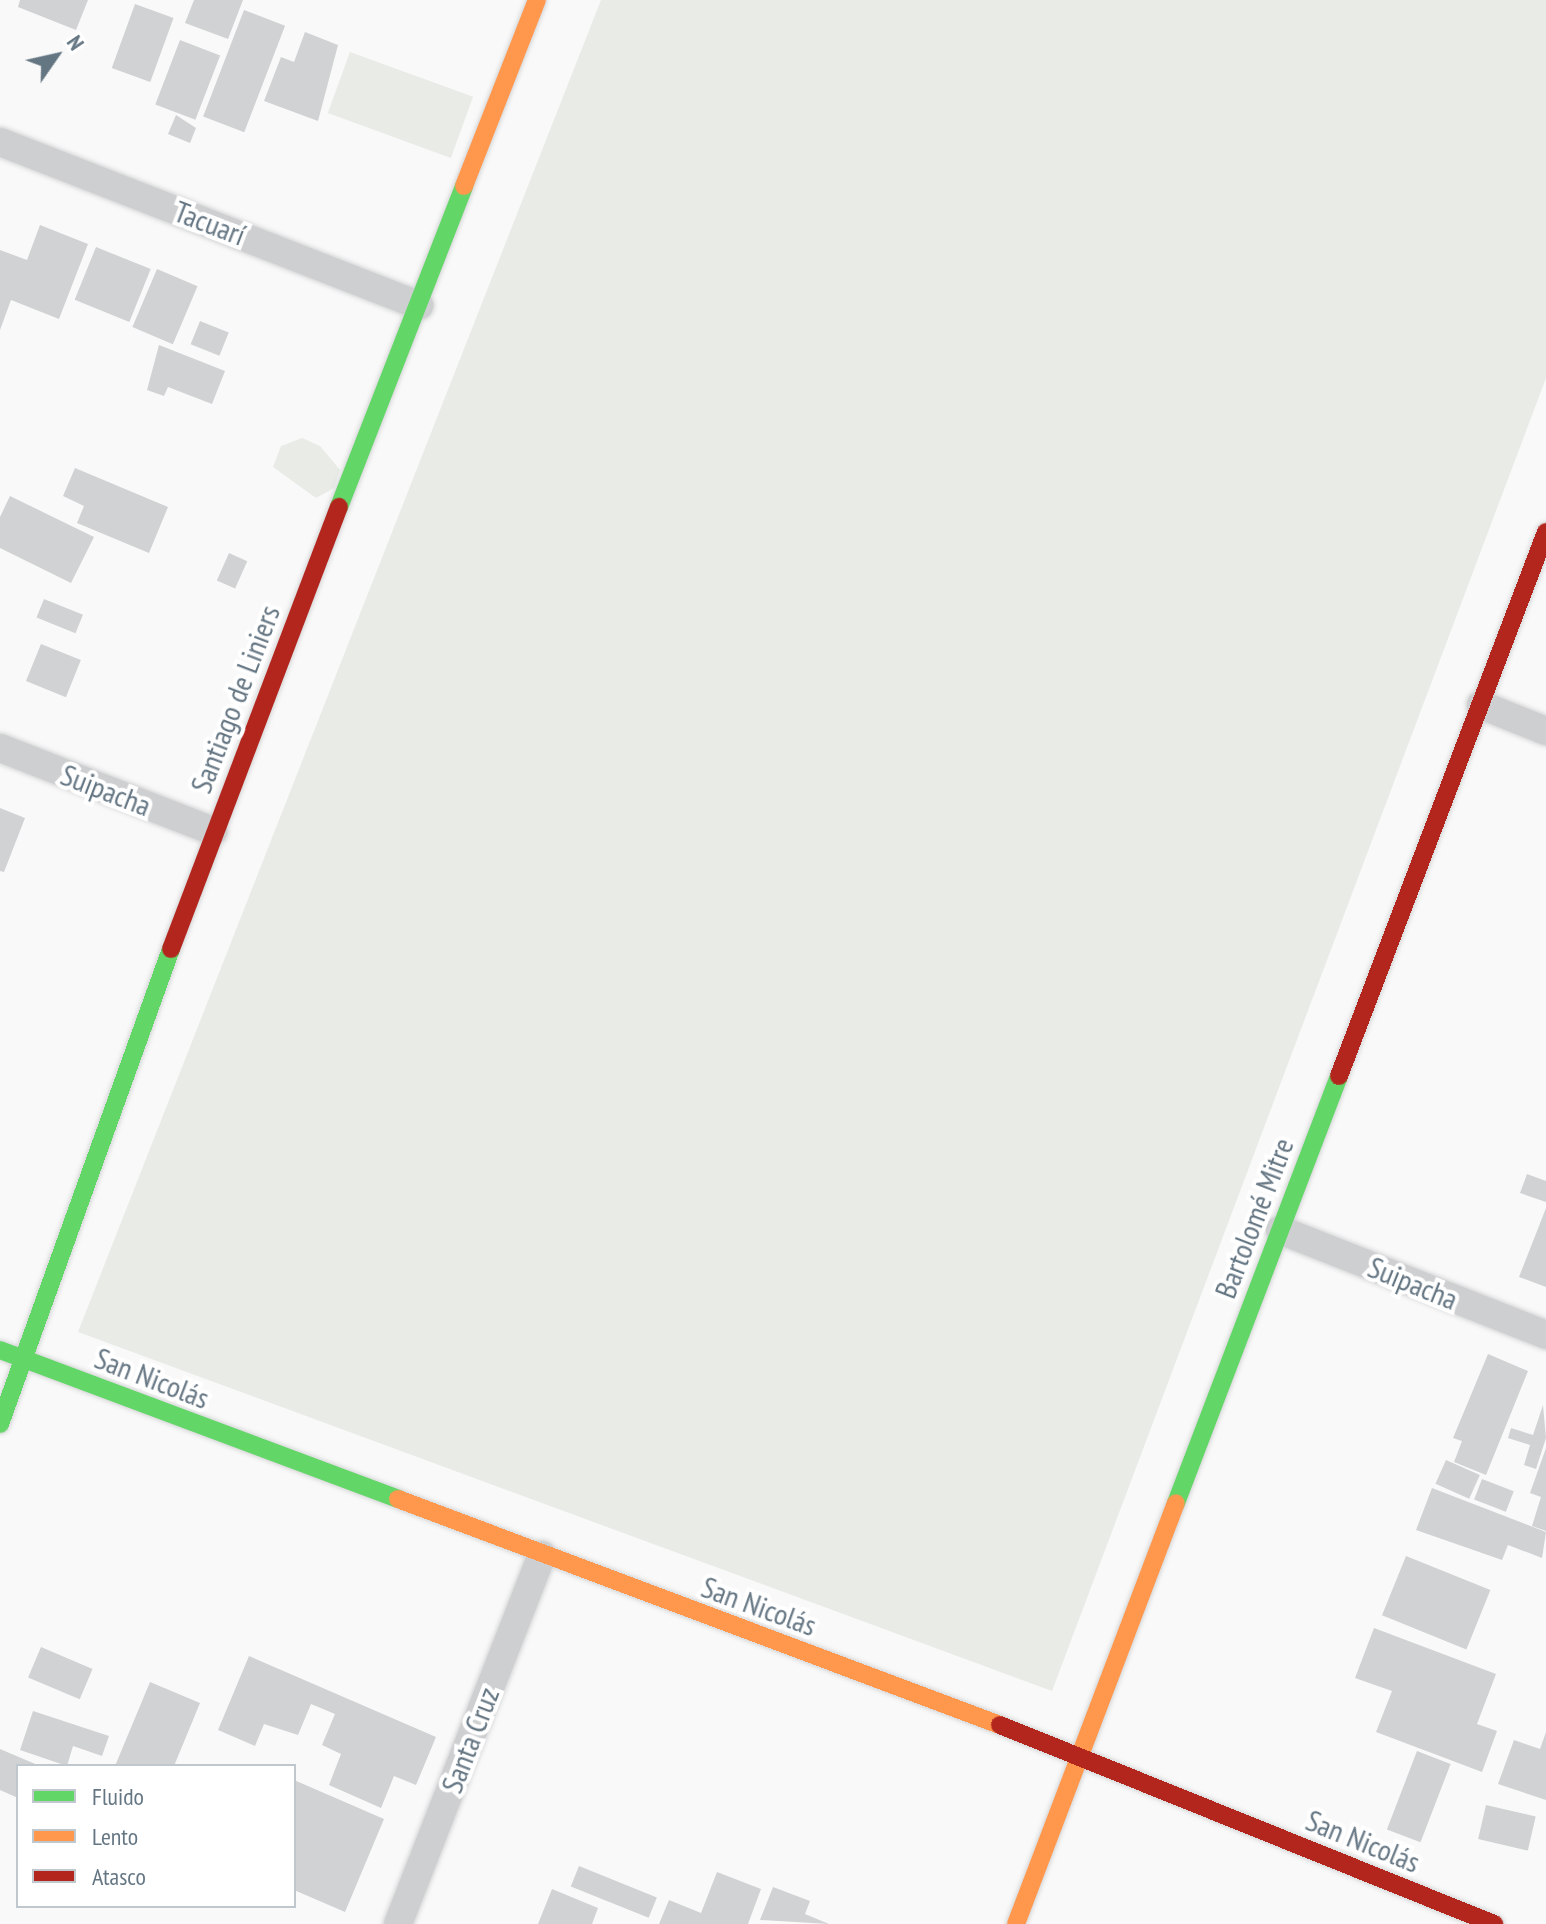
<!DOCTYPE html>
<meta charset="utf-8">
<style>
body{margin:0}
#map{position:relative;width:1546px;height:1924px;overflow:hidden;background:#f9f9f9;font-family:"PT Sans Narrow",sans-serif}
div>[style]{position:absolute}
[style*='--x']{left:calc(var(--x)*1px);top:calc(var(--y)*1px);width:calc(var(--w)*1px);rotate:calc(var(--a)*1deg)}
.green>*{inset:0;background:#e8ebe6;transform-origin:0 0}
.building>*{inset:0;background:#d0d2d3;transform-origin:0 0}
.roads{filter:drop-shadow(0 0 2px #d5d6d7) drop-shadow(0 0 2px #d5d6d7)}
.street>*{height:28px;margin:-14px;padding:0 14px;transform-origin:14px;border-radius:14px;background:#cecfd0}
.fast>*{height:18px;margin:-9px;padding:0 9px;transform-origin:9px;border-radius:9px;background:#63d668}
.slow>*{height:18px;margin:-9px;padding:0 9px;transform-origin:9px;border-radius:9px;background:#ff974d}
.jam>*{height:18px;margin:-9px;padding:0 9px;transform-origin:9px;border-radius:9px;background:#b3261e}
span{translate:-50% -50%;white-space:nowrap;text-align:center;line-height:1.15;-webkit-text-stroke:8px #fff;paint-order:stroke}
.street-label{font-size:30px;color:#657683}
.legend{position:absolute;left:16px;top:1764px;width:280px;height:144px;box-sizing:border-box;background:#fff;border:2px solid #c1c8cd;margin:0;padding:10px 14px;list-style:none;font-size:24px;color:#657683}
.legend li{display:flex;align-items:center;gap:16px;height:40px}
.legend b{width:40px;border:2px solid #c1c8cd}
.north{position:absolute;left:16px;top:16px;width:80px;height:80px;-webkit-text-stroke:6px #fff;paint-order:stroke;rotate:56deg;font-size:22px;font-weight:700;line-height:32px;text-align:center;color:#657683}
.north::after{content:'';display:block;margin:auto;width:28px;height:36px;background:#657683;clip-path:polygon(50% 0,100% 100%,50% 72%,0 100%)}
</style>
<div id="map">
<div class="green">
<i style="clip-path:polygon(601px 0,1546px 0,1546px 378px,1052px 1691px,78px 1332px)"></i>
<i style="left:350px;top:52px;width:131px;height:65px;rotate:20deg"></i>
<i style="clip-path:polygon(302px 438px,320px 446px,340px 470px,334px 488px,316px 498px,273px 467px,281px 446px)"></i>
</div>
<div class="building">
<i style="clip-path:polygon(20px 0,88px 0,76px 30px,18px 7px)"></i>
<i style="clip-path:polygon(194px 0,243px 0,228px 39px,185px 23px)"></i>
<i style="left:135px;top:4px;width:41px;height:68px;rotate:20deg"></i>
<i style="left:244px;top:10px;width:44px;height:114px;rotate:21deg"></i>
<i style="clip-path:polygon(305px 32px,338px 45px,318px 121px,264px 101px,281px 57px,294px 62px)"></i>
<i style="left:180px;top:40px;width:43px;height:69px;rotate:21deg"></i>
<i style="clip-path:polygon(176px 115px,196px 128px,190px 143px,168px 134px)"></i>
<i style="clip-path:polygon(40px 225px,88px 244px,59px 319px,11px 300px,0 330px,0 250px,27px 260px)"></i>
<i style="left:96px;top:247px;width:59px;height:57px;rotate:22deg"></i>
<i style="left:157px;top:269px;width:44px;height:63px;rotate:23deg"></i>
<i style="left:200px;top:321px;width:31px;height:25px;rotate:22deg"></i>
<i style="clip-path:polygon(159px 345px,225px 371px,212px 404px,168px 387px,164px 396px,147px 390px)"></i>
<i style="clip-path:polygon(75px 468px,168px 507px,149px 553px,77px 523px,84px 506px,63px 496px)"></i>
<i style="clip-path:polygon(10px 496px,94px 537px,71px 583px,0 548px,0 517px)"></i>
<i style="left:229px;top:553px;width:20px;height:30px;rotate:24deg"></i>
<i style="left:44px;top:599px;width:42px;height:20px;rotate:22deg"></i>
<i style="left:41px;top:644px;width:43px;height:40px;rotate:22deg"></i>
<i style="clip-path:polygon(0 808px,25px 818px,4px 872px,0 871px)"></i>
<i style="clip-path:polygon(1527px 1174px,1546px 1181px,1546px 1202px,1520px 1193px)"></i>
<i style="clip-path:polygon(1546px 1208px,1546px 1287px,1519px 1277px)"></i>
<i style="clip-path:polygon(1488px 1354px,1528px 1371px,1486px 1475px,1454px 1462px,1462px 1441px,1453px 1438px)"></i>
<i style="clip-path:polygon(1543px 1405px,1546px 1438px,1536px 1469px,1524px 1465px,1530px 1445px,1508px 1438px,1511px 1428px,1533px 1435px)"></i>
<i style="clip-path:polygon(1546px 1448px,1546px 1531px,1532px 1526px,1541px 1497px,1530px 1493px)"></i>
<i style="left:1446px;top:1460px;width:37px;height:26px;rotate:24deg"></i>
<i style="left:1482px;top:1479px;width:34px;height:22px;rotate:21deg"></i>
<i style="clip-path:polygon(1432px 1488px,1546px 1532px,1542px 1558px,1508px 1545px,1502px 1560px,1416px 1530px)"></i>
<i style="left:1406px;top:1556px;width:91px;height:64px;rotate:22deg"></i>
<i style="clip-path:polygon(1374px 1628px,1496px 1674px,1477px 1724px,1497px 1731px,1482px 1772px,1376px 1732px,1392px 1691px,1355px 1678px)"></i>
<i style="left:41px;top:1647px;width:56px;height:33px;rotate:23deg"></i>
<i style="clip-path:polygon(249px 1656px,436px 1737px,416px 1785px,394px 1776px,381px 1808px,329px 1785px,341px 1754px,322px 1745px,335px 1714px,311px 1704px,298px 1735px,264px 1724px,255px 1746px,218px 1730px)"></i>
<i style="clip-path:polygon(150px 1682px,200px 1703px,174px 1766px,115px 1766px)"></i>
<i style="clip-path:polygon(33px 1711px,109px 1736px,102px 1756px,73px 1746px,67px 1766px,20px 1750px)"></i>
<i style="clip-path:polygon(1546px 1732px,1546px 1800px,1498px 1784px,1514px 1740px,1540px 1749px)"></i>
<i style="clip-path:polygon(0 1749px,40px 1766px,18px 1766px,18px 1798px,0 1790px)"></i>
<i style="left:1417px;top:1751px;width:36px;height:84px;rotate:21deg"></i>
<i style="clip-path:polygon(294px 1780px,384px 1819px,345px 1912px,294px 1890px)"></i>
<i style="left:1486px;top:1805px;width:51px;height:35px;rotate:13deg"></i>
<i style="left:579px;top:1866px;width:84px;height:22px;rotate:22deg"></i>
<i style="clip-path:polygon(717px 1872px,761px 1889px,748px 1924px,659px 1924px,669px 1900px,701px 1913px)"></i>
<i style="clip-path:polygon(773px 1887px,810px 1901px,805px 1914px,829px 1924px,760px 1920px)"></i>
<i style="clip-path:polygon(552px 1889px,598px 1908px,592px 1924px,538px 1924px)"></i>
</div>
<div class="roads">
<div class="street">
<i style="--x:0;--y:142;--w:450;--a:21.3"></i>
<i style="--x:1481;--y:705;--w:70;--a:21.8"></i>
<i style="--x:0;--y:748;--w:229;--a:21.3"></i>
<i style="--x:1280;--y:1230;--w:286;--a:21.5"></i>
<i style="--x:398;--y:1924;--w:396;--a:-68.7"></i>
</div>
<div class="fast">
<i style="--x:339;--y:507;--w:344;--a:-68.7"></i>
<i style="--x:0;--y:1350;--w:425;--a:20.5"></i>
<i style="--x:0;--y:1424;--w:505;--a:-70.2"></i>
<i style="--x:1176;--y:1503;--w:457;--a:-69.1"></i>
</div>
<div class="slow">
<i style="--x:464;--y:186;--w:200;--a:-68.6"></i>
<i style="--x:398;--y:1499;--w:643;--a:20.58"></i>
<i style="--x:1016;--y:1924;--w:450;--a:-69.2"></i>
</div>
<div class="jam">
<i style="--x:171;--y:949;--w:473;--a:-69.2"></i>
<i style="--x:1339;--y:1076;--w:582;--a:-69.17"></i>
<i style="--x:1000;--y:1725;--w:533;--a:21.94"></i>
</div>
</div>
<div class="street-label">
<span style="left:210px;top:223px;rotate:21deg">Tacuarí</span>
<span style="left:235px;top:699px;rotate:-69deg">Santiago de Liniers</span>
<span style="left:106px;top:790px;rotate:21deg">Suipacha</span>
<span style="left:1254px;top:1218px;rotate:-69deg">Bartolomé Mitre</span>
<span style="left:1413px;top:1283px;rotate:22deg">Suipacha</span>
<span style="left:152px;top:1378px;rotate:21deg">San Nicolás</span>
<span style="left:759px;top:1606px;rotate:20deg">San Nicolás</span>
<span style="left:470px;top:1740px;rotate:-69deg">Santa Cruz</span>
<span style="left:1363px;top:1841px;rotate:22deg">San Nicolás</span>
</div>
<ul class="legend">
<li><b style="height:10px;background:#63d668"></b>Fluido</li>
<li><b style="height:10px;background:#ff974d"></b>Lento</li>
<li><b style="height:10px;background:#b3261e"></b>Atasco</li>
</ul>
<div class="north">N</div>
</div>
